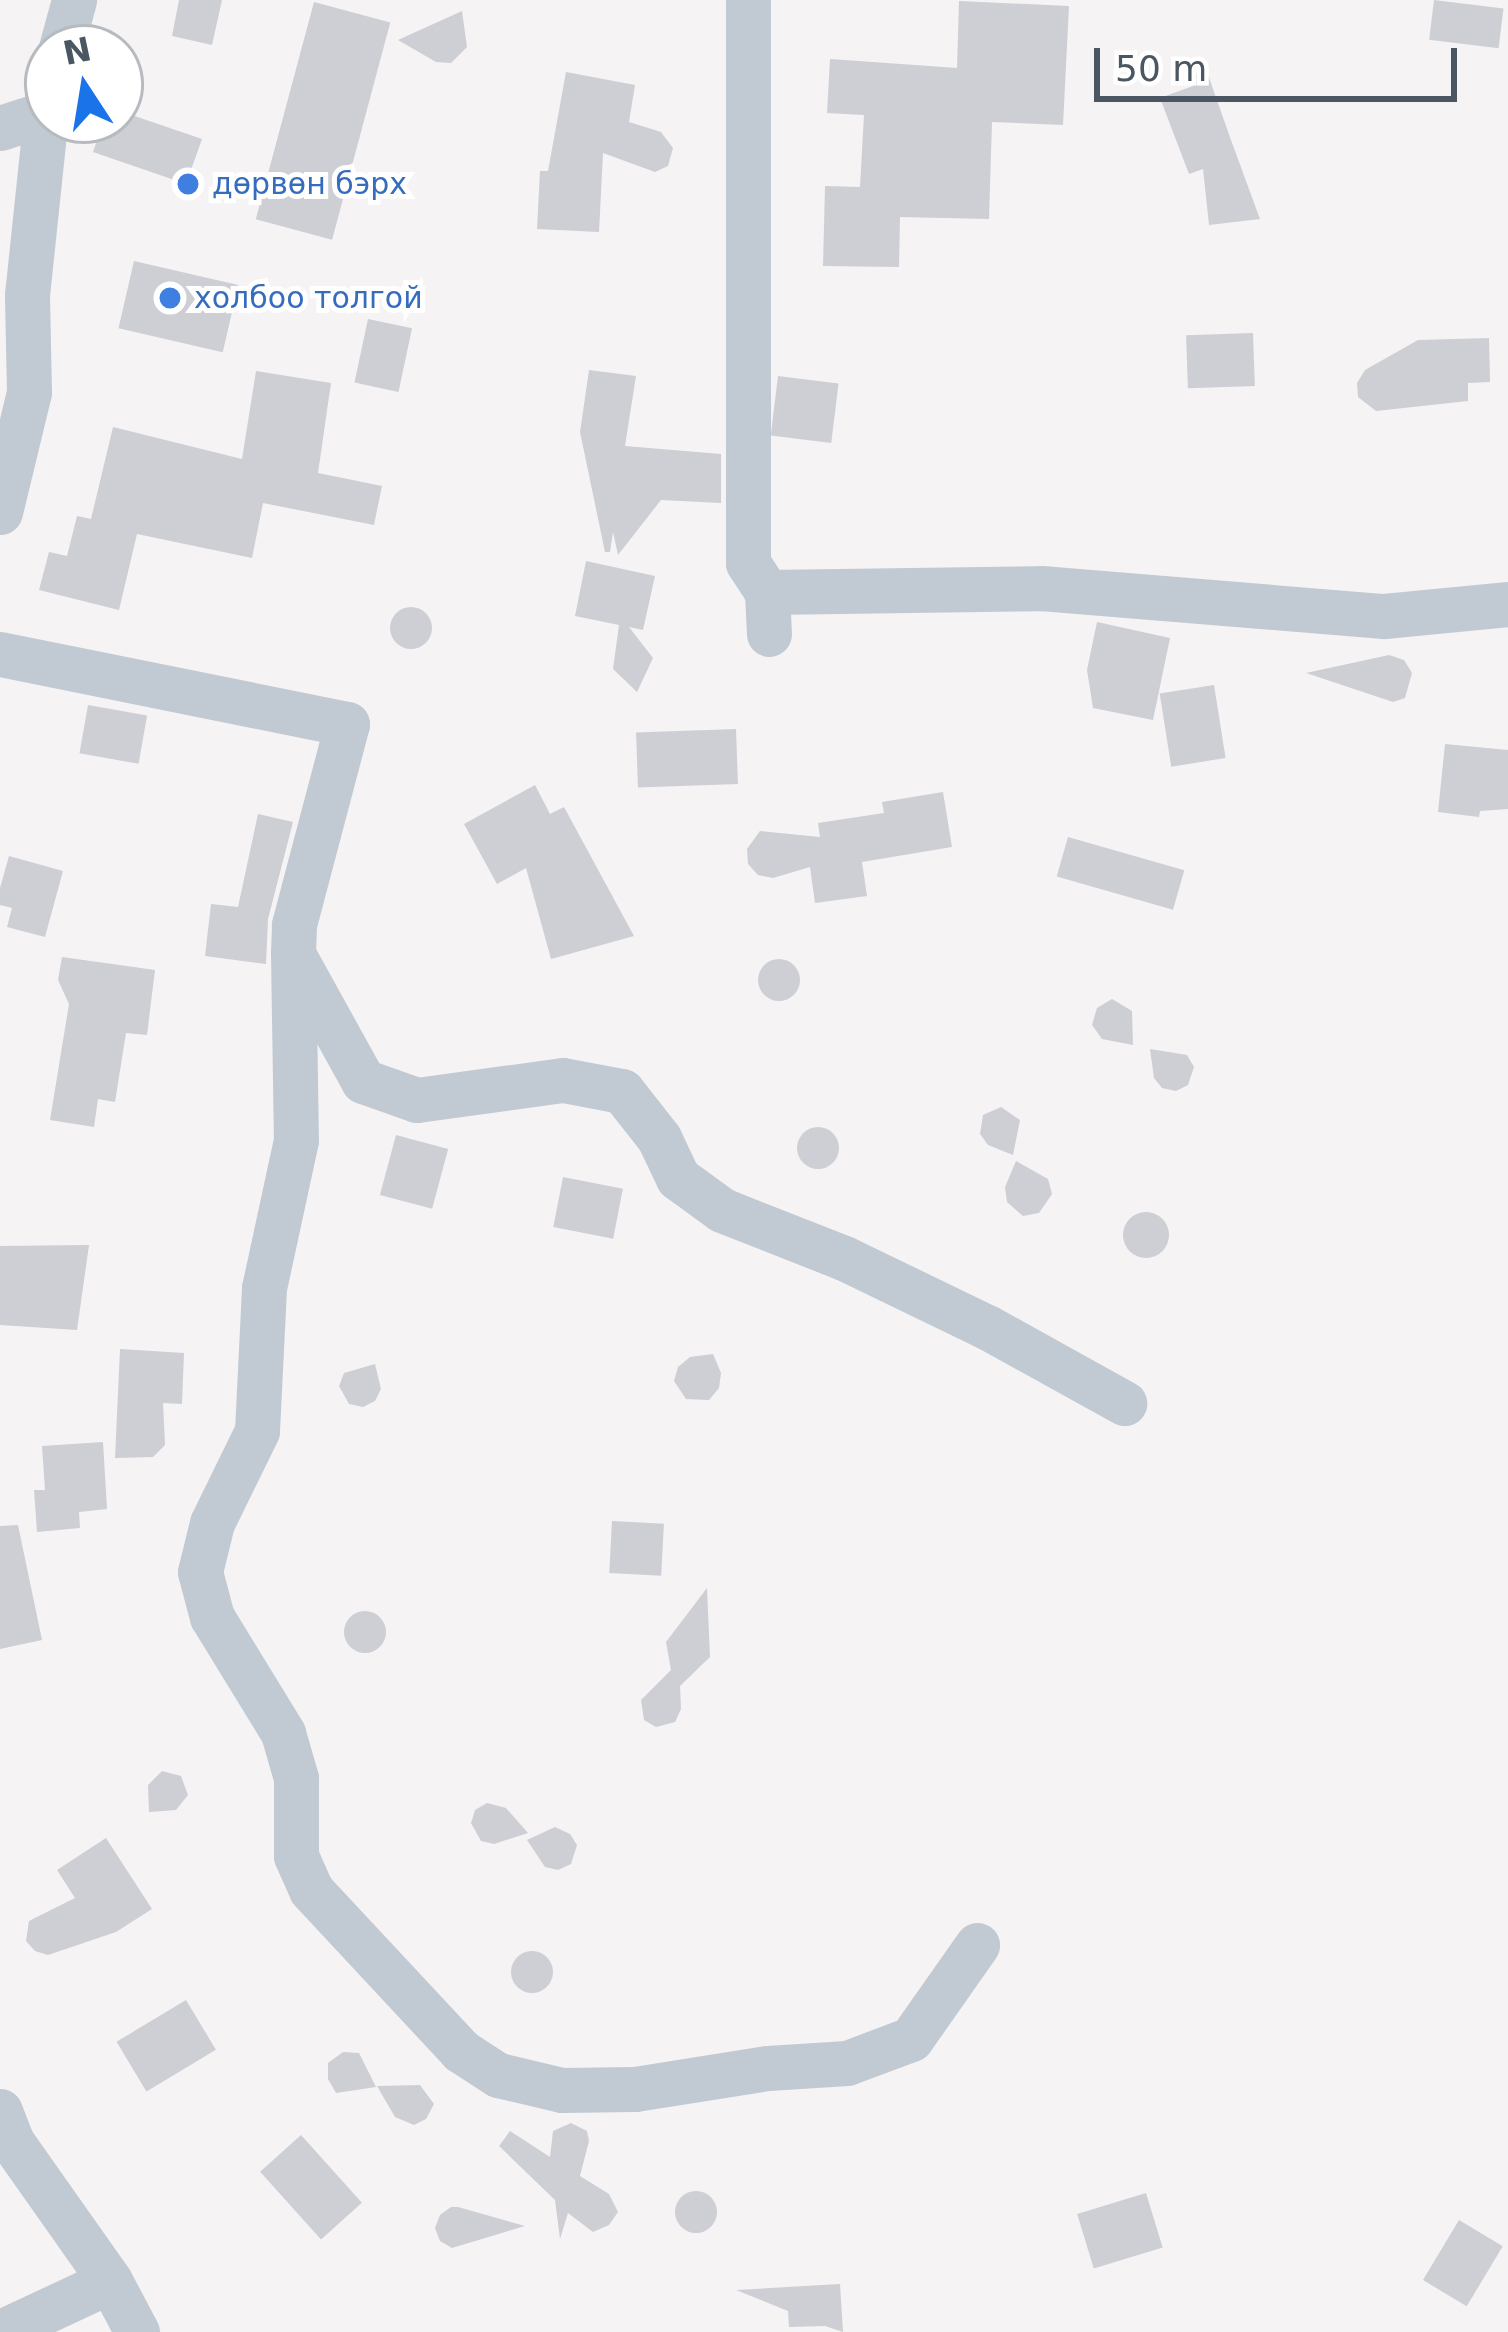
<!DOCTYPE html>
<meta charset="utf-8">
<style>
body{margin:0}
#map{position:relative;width:1508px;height:2332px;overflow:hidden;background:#f5f3f3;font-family:"DejaVu Sans",sans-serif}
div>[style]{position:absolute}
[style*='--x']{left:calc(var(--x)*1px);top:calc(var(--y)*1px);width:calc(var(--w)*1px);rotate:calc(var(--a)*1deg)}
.building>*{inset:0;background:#cdcfd5;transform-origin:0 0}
.round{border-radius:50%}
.street>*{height:45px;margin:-22.5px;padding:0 22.5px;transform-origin:22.5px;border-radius:22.5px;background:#c1cad2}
.dots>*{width:33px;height:33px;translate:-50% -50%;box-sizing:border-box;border:6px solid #fff;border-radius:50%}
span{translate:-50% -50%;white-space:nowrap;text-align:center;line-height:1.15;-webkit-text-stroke:10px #fff;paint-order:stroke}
.shop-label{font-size:30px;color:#366cbe}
.left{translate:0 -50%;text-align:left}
.north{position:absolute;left:24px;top:24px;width:120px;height:120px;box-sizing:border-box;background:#fff;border:3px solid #b7bbc0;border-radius:50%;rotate:348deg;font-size:33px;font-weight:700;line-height:48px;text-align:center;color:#4a5661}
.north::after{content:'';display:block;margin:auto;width:42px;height:54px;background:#1a73e8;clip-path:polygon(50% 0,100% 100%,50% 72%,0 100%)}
.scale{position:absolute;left:1094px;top:48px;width:363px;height:54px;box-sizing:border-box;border:6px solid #4a5661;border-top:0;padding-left:15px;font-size:36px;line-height:42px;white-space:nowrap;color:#4a5661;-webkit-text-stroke:9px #fff;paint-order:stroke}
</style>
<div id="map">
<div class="building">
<i style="clip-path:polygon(179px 0,222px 0,212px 45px,172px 36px)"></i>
<i style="left:1434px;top:0;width:70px;height:40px;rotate:7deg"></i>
<i style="clip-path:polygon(959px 1px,1069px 6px,1063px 125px,992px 122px,989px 219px,900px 217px,899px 267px,823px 266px,825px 186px,860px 187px,864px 115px,827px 113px,830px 59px,957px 68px)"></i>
<i style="left:314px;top:2px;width:79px;height:225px;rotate:15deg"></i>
<i style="clip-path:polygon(462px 11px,467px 47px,451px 63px,436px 62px,398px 40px)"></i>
<i style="clip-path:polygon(566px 72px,635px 85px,629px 122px,661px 132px,673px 148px,668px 166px,655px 172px,603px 153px,599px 232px,537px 229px,540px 171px,548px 171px)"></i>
<i style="clip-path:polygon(1207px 72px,1231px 140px,1260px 219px,1209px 225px,1203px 169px,1189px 174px,1160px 98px,1193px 86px,1192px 75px)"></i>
<i style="clip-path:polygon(120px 111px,202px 139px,186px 184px,93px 152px,104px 120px,120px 120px)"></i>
<i style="left:134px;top:261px;width:107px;height:69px;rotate:13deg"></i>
<i style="left:368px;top:319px;width:45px;height:65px;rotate:12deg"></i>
<i style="left:1253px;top:333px;width:53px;height:67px;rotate:88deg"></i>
<i style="clip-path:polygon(1489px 338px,1490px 382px,1468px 383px,1468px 401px,1376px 411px,1358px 397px,1357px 383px,1365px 370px,1418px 340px)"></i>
<i style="clip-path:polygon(589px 370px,636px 376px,625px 446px,721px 454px,721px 503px,661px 500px,618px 555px,613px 532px,610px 552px,605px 552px,580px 432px)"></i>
<i style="clip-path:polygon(256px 371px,331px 383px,318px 473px,382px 486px,374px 525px,263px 503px,252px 558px,137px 534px,119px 610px,39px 590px,49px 552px,67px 556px,77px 516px,91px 519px,113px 427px,242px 459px)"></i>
<i style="left:778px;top:376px;width:61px;height:60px;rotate:7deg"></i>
<i style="clip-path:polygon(586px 561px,655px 576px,643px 630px,629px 627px,653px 658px,637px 692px,613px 669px,619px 625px,575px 616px)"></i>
<i class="round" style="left:390px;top:607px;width:42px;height:42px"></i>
<i style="clip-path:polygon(1097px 622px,1170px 638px,1153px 720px,1093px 708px,1087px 670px)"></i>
<i style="clip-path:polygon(1389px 655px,1404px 660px,1412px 673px,1405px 698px,1393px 702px,1306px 673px)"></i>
<i style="left:1214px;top:685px;width:74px;height:55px;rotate:81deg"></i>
<i style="left:88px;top:705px;width:60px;height:49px;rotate:10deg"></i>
<i style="left:736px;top:729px;width:55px;height:100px;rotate:88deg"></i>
<i style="clip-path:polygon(1445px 744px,1508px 750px,1508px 809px,1480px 811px,1479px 817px,1438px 812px)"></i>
<i style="clip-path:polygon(535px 785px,550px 814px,564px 807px,634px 936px,551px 959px,526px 868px,497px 884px,464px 824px)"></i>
<i style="clip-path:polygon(943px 792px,952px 847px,862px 862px,867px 896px,815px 903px,810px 867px,773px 878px,758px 875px,748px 864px,747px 849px,760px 831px,820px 837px,818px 823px,884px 813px,882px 802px)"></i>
<i style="clip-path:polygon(258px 814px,293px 822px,268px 919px,266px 964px,205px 956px,211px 904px,238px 907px)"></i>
<i style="left:1068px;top:837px;width:121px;height:41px;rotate:16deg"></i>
<i style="clip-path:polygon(9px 856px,63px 871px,45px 937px,7px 927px,12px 908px,0 905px,0 888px)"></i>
<i style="clip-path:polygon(62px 957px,155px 970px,147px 1035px,126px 1033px,115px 1102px,98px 1099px,94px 1127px,50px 1120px,69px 1004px,58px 980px)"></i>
<i class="round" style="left:758px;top:959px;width:42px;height:42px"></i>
<i style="clip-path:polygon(1112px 999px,1132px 1011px,1133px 1045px,1102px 1039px,1092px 1025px,1097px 1008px)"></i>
<i style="clip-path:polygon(1150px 1049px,1187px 1055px,1194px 1067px,1188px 1085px,1176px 1091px,1162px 1088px,1154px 1078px)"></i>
<i style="clip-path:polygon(1001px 1107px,1020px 1120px,1013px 1155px,988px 1145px,980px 1134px,983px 1115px)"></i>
<i class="round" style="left:797px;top:1127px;width:42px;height:42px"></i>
<i style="left:396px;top:1135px;width:54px;height:62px;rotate:15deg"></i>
<i style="clip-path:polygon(1016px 1161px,1048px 1179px,1052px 1194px,1039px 1213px,1023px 1216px,1007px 1202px,1005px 1187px)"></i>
<i style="left:563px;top:1177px;width:61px;height:51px;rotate:11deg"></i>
<i class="round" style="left:1123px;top:1212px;width:46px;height:46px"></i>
<i style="clip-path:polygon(89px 1245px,77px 1330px,0 1325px,0 1246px)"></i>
<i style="clip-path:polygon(120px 1349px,184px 1353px,182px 1404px,163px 1403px,165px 1445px,153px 1457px,115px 1458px)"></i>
<i style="clip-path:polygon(713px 1354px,721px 1373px,719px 1388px,709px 1400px,686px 1399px,674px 1381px,678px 1367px,690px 1357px)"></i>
<i style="clip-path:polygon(375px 1364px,381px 1389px,375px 1401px,363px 1407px,349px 1404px,339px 1386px,344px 1373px)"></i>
<i style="clip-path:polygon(103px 1442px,107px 1509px,79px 1512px,80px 1528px,37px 1532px,34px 1490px,45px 1490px,42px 1446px)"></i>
<i style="left:612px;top:1521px;width:52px;height:52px;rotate:3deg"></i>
<i style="clip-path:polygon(18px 1525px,42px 1640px,0 1649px,0 1526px)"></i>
<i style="clip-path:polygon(707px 1588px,710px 1657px,680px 1686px,681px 1709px,675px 1722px,656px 1727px,644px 1720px,641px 1700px,671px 1670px,666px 1642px)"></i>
<i class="round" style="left:344px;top:1611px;width:42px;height:42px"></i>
<i style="clip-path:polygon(162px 1771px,181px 1776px,188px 1795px,176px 1810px,149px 1812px,148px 1785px)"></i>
<i style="clip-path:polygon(487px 1803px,506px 1808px,528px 1833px,494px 1844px,481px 1841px,471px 1823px,475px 1810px)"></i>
<i style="clip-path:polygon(555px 1827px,570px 1834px,577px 1845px,571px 1864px,558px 1870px,545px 1867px,527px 1840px)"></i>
<i style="clip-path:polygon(106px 1838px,152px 1909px,116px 1932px,48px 1955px,35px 1951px,26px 1941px,29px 1921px,75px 1898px,57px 1870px)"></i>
<i class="round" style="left:511px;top:1951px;width:42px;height:42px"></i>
<i style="left:186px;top:2000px;width:58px;height:81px;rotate:59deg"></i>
<i style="clip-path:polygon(343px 2052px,359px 2053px,376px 2087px,336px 2093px,328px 2079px,328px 2063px)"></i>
<i style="clip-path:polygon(420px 2085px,434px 2104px,426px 2119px,414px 2125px,395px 2117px,377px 2086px)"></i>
<i style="clip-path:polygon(571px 2123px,587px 2131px,589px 2141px,580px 2176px,609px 2194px,618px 2212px,609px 2225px,593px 2232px,568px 2213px,560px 2239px,555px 2200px,499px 2146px,510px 2131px,550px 2157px,553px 2131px)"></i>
<i style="left:301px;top:2135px;width:91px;height:55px;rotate:48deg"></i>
<i class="round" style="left:675px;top:2191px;width:42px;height:42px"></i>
<i style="left:1146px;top:2193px;width:57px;height:72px;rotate:73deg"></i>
<i style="clip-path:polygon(451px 2207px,458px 2207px,525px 2226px,452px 2248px,440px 2241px,435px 2228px,440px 2215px)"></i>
<i style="left:1459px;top:2220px;width:51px;height:70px;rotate:31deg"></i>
<i style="clip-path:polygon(840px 2284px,843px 2332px,825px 2326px,789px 2327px,788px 2311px,736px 2290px)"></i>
</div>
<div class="street">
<i style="--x:748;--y:0;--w:563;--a:90"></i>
<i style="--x:748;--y:563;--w:35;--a:57"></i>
<i style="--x:767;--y:592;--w:42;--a:87.3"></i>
<i style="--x:61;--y:48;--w:50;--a:-74.8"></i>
<i style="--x:0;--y:128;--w:45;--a:-18"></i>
<i style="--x:0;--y:512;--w:123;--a:-76.4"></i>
<i style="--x:29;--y:392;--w:97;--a:-91.2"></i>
<i style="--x:27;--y:295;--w:201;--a:-84"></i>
<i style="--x:767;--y:592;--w:274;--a:-0.8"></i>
<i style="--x:1041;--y:588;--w:344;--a:4.7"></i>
<i style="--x:1384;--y:616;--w:125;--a:-5.5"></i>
<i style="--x:0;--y:654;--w:354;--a:11.4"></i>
<i style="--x:347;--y:724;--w:208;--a:104.8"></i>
<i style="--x:294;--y:925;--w:29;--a:92"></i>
<i style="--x:293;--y:954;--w:145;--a:61.1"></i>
<i style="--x:363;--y:1081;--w:57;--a:19.4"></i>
<i style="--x:417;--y:1100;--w:147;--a:-7.8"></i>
<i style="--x:563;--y:1080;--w:60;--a:10.6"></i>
<i style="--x:622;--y:1091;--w:60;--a:51.8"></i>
<i style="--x:659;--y:1138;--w:44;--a:64.6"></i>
<i style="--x:678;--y:1178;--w:54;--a:36"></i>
<i style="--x:722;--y:1210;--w:131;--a:21.5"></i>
<i style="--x:844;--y:1258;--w:159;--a:25.8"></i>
<i style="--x:987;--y:1327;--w:157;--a:29"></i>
<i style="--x:293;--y:954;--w:186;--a:89.1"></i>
<i style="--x:296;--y:1140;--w:151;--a:102.2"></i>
<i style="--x:264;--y:1288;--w:143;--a:92.8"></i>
<i style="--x:257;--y:1431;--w:102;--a:116.1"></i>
<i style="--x:212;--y:1523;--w:50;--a:103.8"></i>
<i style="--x:200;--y:1572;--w:47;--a:75.1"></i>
<i style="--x:212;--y:1617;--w:136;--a:58.5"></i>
<i style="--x:283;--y:1733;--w:47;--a:73.9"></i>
<i style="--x:296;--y:1778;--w:78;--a:90"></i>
<i style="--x:296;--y:1856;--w:37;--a:66"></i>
<i style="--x:311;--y:1890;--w:220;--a:47"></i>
<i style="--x:461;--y:2051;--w:44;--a:33"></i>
<i style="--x:498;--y:2075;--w:66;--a:13.2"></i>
<i style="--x:562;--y:2090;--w:73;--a:-0.8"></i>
<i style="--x:635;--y:2089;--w:135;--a:-9"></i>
<i style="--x:768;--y:2068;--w:79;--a:-3.6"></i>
<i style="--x:847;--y:2063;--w:68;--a:-20.6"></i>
<i style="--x:911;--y:2039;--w:115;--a:-54.9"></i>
<i style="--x:0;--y:2111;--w:33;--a:69"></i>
<i style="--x:12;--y:2142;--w:170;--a:54.8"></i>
<i style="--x:110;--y:2281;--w:58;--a:62.1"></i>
<i style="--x:1;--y:2332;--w:120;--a:-25.1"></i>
</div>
<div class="dots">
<i style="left:188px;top:184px;background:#3f7fe0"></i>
<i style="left:170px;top:298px;background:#3f7fe0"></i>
</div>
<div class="shop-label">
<span class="left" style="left:212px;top:184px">дөрвөн бэрх</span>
<span class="left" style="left:194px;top:298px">холбоо толгой</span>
</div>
<div class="north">N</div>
<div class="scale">50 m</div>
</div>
